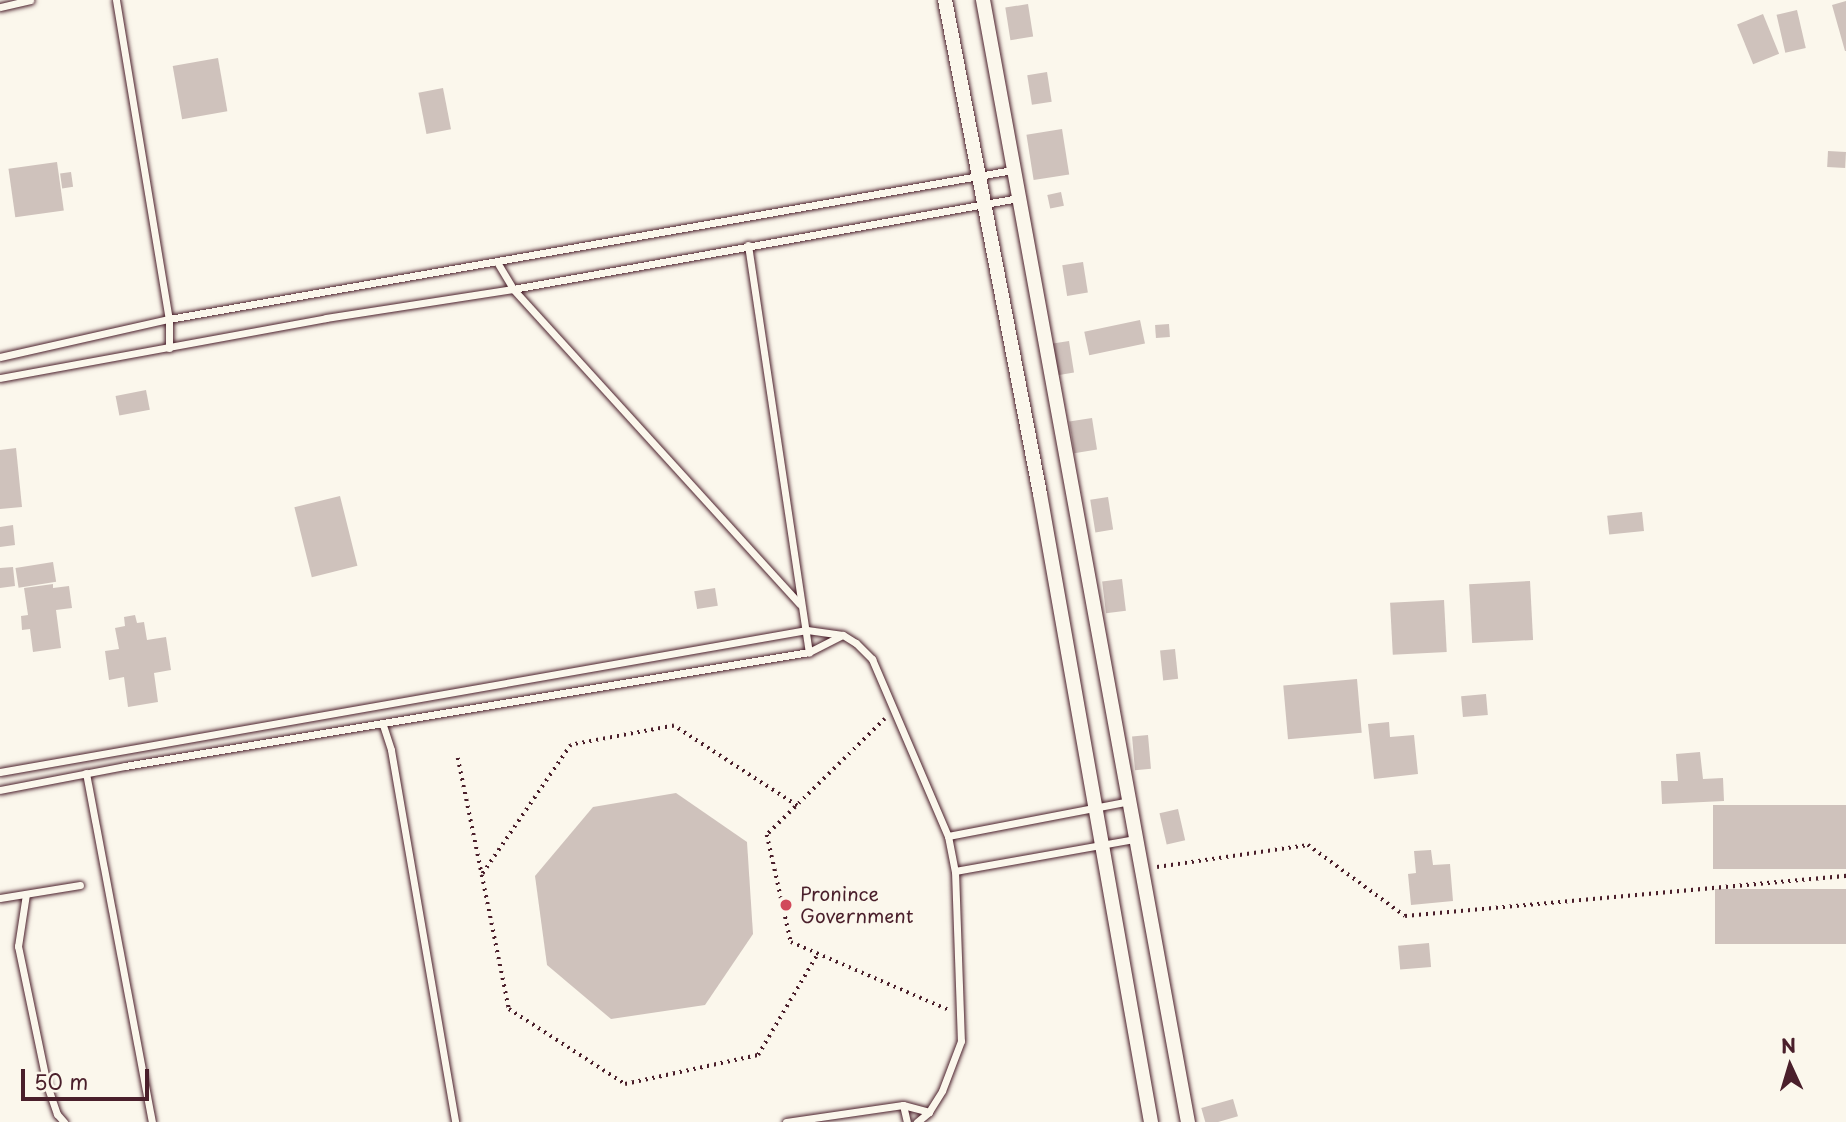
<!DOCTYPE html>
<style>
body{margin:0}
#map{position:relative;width:1846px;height:1122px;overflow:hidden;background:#fbf7ec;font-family:"Playpen Sans",sans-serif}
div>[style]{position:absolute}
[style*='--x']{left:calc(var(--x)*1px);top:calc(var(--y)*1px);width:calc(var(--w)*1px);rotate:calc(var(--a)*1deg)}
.building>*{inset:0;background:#cfc2bc;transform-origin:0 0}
.path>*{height:3.5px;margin-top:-1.75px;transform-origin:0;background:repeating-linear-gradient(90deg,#4a1f2b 0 2px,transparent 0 7px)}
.roads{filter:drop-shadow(0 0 2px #4a1f2b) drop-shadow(0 0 2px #4a1f2b)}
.lane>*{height:7px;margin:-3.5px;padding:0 3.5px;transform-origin:3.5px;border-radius:3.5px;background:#fbf7ec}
.street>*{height:14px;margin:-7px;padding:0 7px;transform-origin:7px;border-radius:7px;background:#fbf7ec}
.dots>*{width:19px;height:19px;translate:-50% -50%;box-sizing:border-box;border:4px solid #fbf7ec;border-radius:50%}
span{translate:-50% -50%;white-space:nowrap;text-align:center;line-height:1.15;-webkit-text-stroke:5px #fbf7ec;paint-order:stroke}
.poi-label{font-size:19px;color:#4a1f2b}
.left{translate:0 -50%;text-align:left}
.north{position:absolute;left:1755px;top:1031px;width:70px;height:70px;-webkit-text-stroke:5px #fbf7ec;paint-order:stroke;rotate:356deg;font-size:19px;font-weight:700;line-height:28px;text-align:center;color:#4a1f2b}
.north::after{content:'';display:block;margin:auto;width:24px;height:32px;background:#4a1f2b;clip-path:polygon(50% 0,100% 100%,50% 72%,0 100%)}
.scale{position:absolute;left:21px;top:1069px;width:128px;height:32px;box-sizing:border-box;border:4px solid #4a1f2b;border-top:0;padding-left:9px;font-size:21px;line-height:24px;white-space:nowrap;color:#4a1f2b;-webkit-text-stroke:5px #fbf7ec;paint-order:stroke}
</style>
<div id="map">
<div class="building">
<i style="clip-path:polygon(1846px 1px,1846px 51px,1845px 51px,1832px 5px)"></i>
<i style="left:1028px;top:4px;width:33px;height:23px;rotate:81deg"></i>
<i style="left:1797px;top:10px;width:39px;height:21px;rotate:77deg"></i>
<i style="left:1763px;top:14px;width:43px;height:28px;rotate:68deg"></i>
<i style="left:218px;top:58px;width:54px;height:46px;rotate:80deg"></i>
<i style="left:1047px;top:72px;width:30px;height:20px;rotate:81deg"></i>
<i style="left:443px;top:88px;width:42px;height:25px;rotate:79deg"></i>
<i style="left:1062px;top:129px;width:46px;height:36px;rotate:81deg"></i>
<i style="left:1828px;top:151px;width:18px;height:16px;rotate:3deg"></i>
<i style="left:57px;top:162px;width:49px;height:49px;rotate:82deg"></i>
<i style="left:71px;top:172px;width:15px;height:11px;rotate:82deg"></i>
<i style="left:1061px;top:192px;width:14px;height:14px;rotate:78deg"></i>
<i style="left:1083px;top:262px;width:31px;height:21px;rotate:81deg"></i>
<i style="left:1140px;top:320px;width:24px;height:57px;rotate:78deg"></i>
<i style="left:1169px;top:324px;width:13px;height:14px;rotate:86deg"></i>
<i style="left:1069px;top:341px;width:32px;height:18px;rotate:81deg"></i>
<i style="left:146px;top:390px;width:20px;height:31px;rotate:79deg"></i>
<i style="left:1092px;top:418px;width:32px;height:23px;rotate:81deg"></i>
<i style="clip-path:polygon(16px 448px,22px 507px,0 509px,0 450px)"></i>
<i style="left:340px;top:496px;width:72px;height:47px;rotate:76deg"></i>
<i style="left:1108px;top:497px;width:33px;height:18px;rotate:81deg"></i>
<i style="left:1642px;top:512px;width:19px;height:35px;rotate:84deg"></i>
<i style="clip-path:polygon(13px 525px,15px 545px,0 547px,0 527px)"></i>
<i style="left:53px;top:562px;width:20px;height:38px;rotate:81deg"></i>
<i style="clip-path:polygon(13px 567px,15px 586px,0 588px,0 568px)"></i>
<i style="left:1122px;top:579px;width:32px;height:20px;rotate:83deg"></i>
<i style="left:1530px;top:581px;width:59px;height:61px;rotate:87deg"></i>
<i style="clip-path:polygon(53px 584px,53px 588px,69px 586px,72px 608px,56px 610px,61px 648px,33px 652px,30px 629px,22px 630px,21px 616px,28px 615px,24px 588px)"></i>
<i style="left:715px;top:588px;width:18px;height:21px;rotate:81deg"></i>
<i style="left:1444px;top:600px;width:52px;height:54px;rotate:87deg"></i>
<i style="clip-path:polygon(135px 615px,137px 623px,144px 622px,147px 640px,166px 637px,171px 670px,154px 673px,158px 702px,128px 707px,124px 677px,109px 680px,105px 651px,119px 649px,115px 628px,125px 626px,124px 617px)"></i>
<i style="left:1175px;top:649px;width:30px;height:15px;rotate:84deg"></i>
<i style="left:1357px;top:679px;width:54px;height:74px;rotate:85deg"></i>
<i style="left:1486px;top:694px;width:21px;height:25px;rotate:85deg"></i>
<i style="clip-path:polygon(1389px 722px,1390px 737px,1414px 735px,1418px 774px,1374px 779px,1368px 724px)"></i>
<i style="left:1148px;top:735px;width:34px;height:16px;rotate:85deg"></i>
<i style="clip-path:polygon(1700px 752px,1703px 779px,1723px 778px,1724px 801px,1662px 804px,1661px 781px,1678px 781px,1676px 754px)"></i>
<i style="clip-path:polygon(676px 793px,747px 842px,753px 934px,705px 1005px,611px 1019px,547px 965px,535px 876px,593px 807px)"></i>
<i style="left:1846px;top:805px;width:64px;height:133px;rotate:90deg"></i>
<i style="left:1178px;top:809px;width:32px;height:19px;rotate:77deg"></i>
<i style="clip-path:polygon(1431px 850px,1433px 865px,1450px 864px,1453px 901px,1411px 905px,1408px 874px,1416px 873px,1414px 851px)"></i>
<i style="left:1846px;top:889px;width:55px;height:131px;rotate:90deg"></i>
<i style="left:1429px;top:943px;width:24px;height:31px;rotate:85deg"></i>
<i style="left:1233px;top:1099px;width:18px;height:33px;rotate:74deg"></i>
</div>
<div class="path">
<i style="--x:885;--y:719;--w:165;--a:135.5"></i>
<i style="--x:767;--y:835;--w:110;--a:77.4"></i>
<i style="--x:791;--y:942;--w:172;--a:23.3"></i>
<i style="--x:458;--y:758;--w:119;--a:78.4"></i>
<i style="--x:797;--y:806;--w:147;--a:-147"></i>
<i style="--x:674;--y:726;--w:105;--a:169.5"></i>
<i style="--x:571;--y:745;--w:158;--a:124.4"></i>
<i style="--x:482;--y:875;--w:137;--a:78.6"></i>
<i style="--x:509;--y:1009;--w:138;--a:32.9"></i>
<i style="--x:625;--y:1084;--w:136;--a:-12.3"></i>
<i style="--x:758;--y:1055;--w:118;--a:-59.5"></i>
<i style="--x:1157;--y:867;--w:153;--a:-8.3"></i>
<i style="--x:1308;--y:845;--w:120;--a:36.2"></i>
<i style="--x:1405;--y:916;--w:443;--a:-5.2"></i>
</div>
<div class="roads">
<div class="lane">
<i style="--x:116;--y:0;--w:323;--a:80.6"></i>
<i style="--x:169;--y:319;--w:29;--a:90"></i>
<i style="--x:0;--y:7;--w:31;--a:-13"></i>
<i style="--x:748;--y:245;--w:412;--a:81.5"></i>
<i style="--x:497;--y:262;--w:31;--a:59"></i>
<i style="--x:513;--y:289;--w:426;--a:47.7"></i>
<i style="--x:0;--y:357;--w:173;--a:-12.7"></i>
<i style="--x:169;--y:319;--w:856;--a:-10.02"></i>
<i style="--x:0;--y:378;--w:331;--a:-10.4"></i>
<i style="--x:326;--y:318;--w:189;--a:-8.8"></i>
<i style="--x:513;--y:289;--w:513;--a:-10.21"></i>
<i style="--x:383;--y:725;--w:26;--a:72"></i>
<i style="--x:391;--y:750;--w:377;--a:80.2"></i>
<i style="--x:0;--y:772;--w:819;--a:-9.98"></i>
<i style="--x:807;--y:630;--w:36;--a:8"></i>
<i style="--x:843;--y:635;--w:15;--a:32"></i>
<i style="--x:856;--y:643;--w:23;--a:45"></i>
<i style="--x:872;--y:659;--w:193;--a:66.8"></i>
<i style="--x:948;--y:836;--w:36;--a:79"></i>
<i style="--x:955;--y:871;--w:170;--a:88"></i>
<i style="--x:961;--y:1041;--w:53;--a:110.8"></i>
<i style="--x:942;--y:1091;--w:25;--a:122"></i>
<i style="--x:929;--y:1112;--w:16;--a:140"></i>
<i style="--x:86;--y:773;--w:355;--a:79.3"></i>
<i style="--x:0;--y:790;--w:127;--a:-10.9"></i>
<i style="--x:125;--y:766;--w:693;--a:-9.46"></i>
<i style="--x:809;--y:652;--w:37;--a:-27"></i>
<i style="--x:948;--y:836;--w:184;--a:-10.9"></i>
<i style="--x:955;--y:871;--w:183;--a:-10.1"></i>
<i style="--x:26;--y:894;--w:53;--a:98.7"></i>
<i style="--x:18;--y:946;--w:142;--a:78.2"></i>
<i style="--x:47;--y:1085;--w:31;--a:71"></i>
<i style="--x:57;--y:1114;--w:11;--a:49"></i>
<i style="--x:0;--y:898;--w:81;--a:-9.2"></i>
<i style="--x:903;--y:1105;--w:17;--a:77"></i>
<i style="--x:786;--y:1122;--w:118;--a:-8.3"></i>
<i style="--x:903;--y:1105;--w:27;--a:15"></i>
</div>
<div class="street">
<i style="--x:945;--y:0;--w:503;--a:79.11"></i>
<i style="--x:1040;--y:494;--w:638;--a:79.98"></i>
<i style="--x:983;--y:0;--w:1141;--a:79.65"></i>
</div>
</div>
<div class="dots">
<i style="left:786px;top:905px;background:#d1495b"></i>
</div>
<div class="poi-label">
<span class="left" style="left:800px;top:905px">Pronince<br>Government</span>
</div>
<div class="north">N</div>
<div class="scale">50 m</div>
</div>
